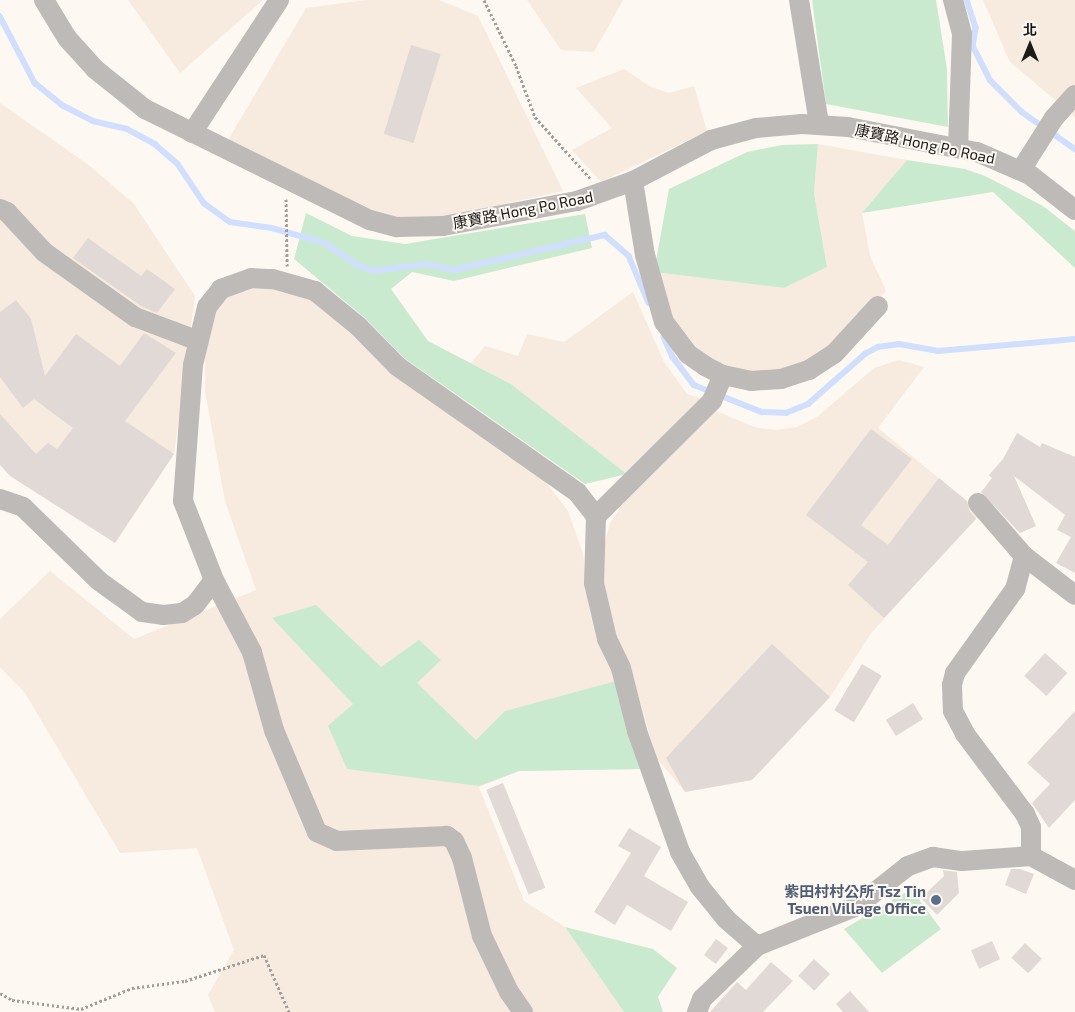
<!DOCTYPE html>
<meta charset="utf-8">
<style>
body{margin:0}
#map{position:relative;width:1075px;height:1012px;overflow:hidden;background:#fef8f2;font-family:"Exo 2","Noto Sans TC",sans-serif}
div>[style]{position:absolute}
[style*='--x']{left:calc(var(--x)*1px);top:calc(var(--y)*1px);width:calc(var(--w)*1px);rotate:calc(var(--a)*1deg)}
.built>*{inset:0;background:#f7eadf}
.green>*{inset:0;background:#caead0}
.stream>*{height:5.5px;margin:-2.75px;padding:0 2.75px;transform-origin:2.75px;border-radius:2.75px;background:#d0dffd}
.building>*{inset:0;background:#e1d9d5;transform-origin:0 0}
.path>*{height:3px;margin-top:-1.5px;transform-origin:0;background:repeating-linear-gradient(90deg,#a29e9a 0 2.5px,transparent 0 5px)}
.minor>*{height:20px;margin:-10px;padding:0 10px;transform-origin:10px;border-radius:10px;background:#bdbab8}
.dots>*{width:14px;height:14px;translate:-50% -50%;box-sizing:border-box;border:2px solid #fef8f2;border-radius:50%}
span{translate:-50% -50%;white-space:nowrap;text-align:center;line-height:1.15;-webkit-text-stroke:4px #fef8f2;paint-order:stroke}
.street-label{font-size:15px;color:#1d1b19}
.service-label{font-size:15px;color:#4e5e75;font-weight:700}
.right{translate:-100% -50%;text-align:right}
.north{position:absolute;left:1005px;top:20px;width:50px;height:50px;-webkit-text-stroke:4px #fef8f2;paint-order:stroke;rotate:0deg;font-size:14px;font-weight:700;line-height:20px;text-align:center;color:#1d1b19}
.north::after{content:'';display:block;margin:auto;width:18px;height:22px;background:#1d1b19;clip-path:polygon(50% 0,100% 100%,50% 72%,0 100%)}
</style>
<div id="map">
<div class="built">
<i style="clip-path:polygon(128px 0,263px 0,180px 73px)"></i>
<i style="clip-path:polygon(366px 0,439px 0,478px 16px,563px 191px,445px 217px,409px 219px,373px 213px,227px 142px,306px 8px)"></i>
<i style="clip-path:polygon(527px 0,623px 0,594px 52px,561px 50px)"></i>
<i style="clip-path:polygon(983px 0,1075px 0,1075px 117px,1010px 62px)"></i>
<i style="clip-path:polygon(624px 69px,651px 87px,669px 93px,694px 86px,707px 131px,601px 182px,572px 150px,612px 128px,576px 88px)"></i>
<i style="clip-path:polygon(0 103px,90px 166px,134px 204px,195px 296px,174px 454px,115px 543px,0 465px)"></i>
<i style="clip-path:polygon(818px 144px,907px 160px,862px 213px,870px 256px,886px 291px,830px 349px,780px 374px,724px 370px,679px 336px,654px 272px,784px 288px,827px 267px,814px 193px)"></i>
<i style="clip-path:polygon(252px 288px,271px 288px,311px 300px,546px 482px,568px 511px,583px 554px,590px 614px,598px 643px,616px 681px,643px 769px,519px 771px,479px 787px,524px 901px,565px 927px,624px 1012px,215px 1012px,208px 995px,234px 950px,197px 848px,120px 853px,25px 693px,0 667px,0 619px,50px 571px,134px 639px,256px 590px,225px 501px,205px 391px,205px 343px,215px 311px,227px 297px)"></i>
<i style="clip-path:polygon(633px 292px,664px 362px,687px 394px,706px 400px,627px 474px,511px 384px,471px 363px,485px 346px,518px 356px,527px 334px,564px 342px)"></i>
<i style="clip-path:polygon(899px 360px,924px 367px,878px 428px,981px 513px,872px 632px,830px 697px,752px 780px,685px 792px,656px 757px,630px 665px,616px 636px,604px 582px,602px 554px,610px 523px,626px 499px,716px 411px,754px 427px,775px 430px,797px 427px,817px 417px,874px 368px)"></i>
</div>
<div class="green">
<i style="clip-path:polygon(812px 0,936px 0,947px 69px,948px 127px,826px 104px)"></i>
<i style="clip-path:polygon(818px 144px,814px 193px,827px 267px,784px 288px,654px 272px,669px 189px,747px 152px,782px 145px)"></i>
<i style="clip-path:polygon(907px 160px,965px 169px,985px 176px,1043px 206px,1075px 231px,1075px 268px,993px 192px,862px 213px)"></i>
<i style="clip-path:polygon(306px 213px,352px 236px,405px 244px,585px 214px,592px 248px,454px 281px,412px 272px,391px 289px,428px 341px,511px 384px,627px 474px,585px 484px,404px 358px,365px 318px,294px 259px)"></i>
<i style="clip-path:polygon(316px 605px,381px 667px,419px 640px,441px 660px,417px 683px,476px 740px,505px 711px,616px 681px,643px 769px,519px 771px,479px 786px,347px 769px,328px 726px,353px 704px,272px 618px)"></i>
<i style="clip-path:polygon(911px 889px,941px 929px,882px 973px,844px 929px)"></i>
<i style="clip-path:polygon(565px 927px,653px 949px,677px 968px,658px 997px,663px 1012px,624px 1012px)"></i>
</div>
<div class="stream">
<i style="--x:967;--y:0;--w:29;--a:72"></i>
<i style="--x:976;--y:28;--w:18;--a:99"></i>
<i style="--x:973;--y:46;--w:38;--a:63"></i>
<i style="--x:990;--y:80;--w:45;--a:45"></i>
<i style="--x:1022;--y:112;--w:65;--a:34.9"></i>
<i style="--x:0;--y:16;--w:76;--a:62.4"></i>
<i style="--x:35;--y:83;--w:35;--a:39"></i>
<i style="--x:62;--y:105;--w:35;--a:27"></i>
<i style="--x:93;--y:121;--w:35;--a:13"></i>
<i style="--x:127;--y:129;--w:32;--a:28"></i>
<i style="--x:155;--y:144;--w:30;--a:41"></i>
<i style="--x:178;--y:164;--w:47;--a:56.3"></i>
<i style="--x:204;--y:203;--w:32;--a:36"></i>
<i style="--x:230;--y:222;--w:42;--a:8.1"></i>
<i style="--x:272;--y:228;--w:55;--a:15.8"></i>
<i style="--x:325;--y:243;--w:40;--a:34"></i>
<i style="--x:358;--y:265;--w:16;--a:22"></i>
<i style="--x:373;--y:271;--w:53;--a:-7.5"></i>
<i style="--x:426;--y:264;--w:29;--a:12"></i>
<i style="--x:454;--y:270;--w:155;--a:-13.1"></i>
<i style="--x:605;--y:235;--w:32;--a:41"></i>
<i style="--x:629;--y:256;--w:51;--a:66.9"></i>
<i style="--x:664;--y:337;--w:22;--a:66"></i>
<i style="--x:673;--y:357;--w:35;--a:53"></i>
<i style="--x:694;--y:385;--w:73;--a:21.7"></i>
<i style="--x:762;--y:412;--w:24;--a:2"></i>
<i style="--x:786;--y:413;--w:24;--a:-22"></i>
<i style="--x:808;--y:404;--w:76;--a:-41.3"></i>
<i style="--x:865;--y:354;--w:15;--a:-28"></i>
<i style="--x:878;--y:347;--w:21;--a:-8"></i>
<i style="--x:899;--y:344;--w:40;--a:10"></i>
<i style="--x:938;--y:351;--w:138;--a:-5"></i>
</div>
<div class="building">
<i style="left:411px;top:45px;width:31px;height:93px;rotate:17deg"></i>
<i style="clip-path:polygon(88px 238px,141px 276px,147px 269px,175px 289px,157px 313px,141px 306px,73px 258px)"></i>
<i style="clip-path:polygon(16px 300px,31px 319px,45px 376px,76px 334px,120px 366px,144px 333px,176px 353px,125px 421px,174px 454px,115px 543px,10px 476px,0 465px,0 414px,36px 454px,48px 443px,57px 449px,73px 428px,34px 399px,23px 408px,0 377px,0 312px)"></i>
<i style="clip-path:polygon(871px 429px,912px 459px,861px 525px,888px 545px,939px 478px,967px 501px,969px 510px,976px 519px,884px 618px,848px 585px,868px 562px,806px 515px)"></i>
<i style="clip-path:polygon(1017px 433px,1040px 447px,1042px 443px,1075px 457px,1075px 573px,1056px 563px,1071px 537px,1057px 530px,1065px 515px,1014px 476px,1036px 526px,1020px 533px,981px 492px,992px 478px,989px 475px,1003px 459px)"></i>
<i style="clip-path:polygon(772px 644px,830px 697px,752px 780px,685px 792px,666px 758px)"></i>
<i style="left:1045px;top:653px;width:30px;height:31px;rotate:42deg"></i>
<i style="left:862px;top:664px;width:23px;height:54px;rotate:31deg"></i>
<i style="left:913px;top:703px;width:19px;height:32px;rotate:58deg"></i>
<i style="clip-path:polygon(1075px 711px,1075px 800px,1049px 828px,1032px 803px,1050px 784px,1027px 763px)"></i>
<i style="left:503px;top:783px;width:113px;height:18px;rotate:68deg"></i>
<i style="clip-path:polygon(629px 828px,661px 847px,644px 876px,688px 902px,671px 931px,627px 905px,615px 925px,594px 912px,631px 853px,618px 846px)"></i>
<i style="clip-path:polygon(1011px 869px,1020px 869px,1034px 874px,1026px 894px,1005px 885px)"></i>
<i style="clip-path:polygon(943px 870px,957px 872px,959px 893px,937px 915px,921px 898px,944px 876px)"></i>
<i style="left:716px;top:939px;width:15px;height:20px;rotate:37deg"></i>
<i style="left:992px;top:941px;width:20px;height:23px;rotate:66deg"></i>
<i style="left:1025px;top:943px;width:23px;height:20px;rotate:43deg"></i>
<i style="left:814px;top:959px;width:22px;height:23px;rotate:43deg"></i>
<i style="clip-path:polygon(771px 962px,793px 981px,763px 1012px,710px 1012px,737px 982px,746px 990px)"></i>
<i style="clip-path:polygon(850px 991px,869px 1012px,843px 1012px,836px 1004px)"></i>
</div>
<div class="path">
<i style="--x:484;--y:0;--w:73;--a:64.1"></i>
<i style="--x:516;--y:66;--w:54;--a:69.6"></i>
<i style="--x:535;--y:117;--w:82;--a:48"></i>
<i style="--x:286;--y:199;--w:67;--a:89.1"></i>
<i style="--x:0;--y:993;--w:14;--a:30"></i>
<i style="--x:12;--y:1000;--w:70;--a:7.4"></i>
<i style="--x:81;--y:1009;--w:55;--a:-22.4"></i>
<i style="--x:132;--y:988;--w:53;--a:-7.5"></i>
<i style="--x:185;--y:981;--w:83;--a:-18.2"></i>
<i style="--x:264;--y:955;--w:62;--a:66.3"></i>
</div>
<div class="minor">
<i style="--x:44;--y:0;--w:44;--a:58.8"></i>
<i style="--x:67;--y:38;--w:42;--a:47.9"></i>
<i style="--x:95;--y:69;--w:64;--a:38.7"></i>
<i style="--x:145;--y:109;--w:251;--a:26.3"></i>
<i style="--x:370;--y:220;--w:28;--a:15"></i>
<i style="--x:397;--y:227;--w:46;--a:-1.2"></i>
<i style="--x:443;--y:226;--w:136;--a:-10.6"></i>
<i style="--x:577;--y:201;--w:59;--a:-19.7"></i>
<i style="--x:633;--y:181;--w:88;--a:-27.7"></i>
<i style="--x:711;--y:140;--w:47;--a:-14.9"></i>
<i style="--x:756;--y:128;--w:46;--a:-5"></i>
<i style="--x:802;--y:124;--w:46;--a:3.7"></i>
<i style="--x:848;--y:127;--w:131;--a:11"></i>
<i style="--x:977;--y:152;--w:58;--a:23.5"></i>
<i style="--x:1030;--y:175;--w:57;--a:37.9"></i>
<i style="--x:799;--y:0;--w:126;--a:80.8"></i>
<i style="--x:953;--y:0;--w:35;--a:75"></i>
<i style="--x:962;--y:34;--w:114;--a:92"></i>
<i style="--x:192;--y:133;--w:159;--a:-56.8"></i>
<i style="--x:1021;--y:170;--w:62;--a:-57.6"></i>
<i style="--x:1054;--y:118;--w:31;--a:-48"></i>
<i style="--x:633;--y:181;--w:75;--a:80.8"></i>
<i style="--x:645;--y:255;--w:70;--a:74.2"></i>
<i style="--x:664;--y:322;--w:40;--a:53"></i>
<i style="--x:688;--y:354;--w:21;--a:35"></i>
<i style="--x:705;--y:366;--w:20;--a:27"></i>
<i style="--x:723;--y:375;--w:29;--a:12"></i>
<i style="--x:751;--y:381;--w:30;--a:-4"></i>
<i style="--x:781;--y:379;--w:29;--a:-18"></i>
<i style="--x:809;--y:370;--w:30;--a:-33"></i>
<i style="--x:834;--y:354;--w:65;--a:-47.5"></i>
<i style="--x:0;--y:209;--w:8;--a:23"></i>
<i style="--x:7;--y:212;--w:54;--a:47.2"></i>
<i style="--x:44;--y:252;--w:112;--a:35.5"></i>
<i style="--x:135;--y:317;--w:65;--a:20.7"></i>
<i style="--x:723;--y:375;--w:28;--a:113"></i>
<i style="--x:712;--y:401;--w:163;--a:135.2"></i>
<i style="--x:596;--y:516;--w:67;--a:91.7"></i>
<i style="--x:594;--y:583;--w:57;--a:76.9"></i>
<i style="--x:607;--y:639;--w:32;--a:64"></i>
<i style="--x:621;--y:668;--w:65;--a:75.7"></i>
<i style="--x:637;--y:731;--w:128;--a:70.4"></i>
<i style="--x:680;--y:852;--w:40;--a:60.3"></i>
<i style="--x:700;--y:887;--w:41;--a:50.9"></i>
<i style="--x:726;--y:919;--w:41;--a:41.1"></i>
<i style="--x:0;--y:499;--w:24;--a:19"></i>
<i style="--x:23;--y:507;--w:106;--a:44.2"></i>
<i style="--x:99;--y:581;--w:53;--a:35.8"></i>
<i style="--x:142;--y:612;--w:21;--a:8"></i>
<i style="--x:163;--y:615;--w:19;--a:-6"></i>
<i style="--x:182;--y:613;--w:15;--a:-32"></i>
<i style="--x:195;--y:605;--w:31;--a:-53"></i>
<i style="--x:978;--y:503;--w:70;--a:49"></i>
<i style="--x:1024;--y:556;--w:34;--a:105"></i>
<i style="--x:1015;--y:589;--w:103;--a:125.5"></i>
<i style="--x:955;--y:673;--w:12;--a:104"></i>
<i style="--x:952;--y:685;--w:26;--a:88"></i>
<i style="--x:953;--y:711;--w:26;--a:62"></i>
<i style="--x:965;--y:734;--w:100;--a:53.1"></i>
<i style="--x:1025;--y:814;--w:14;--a:65"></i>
<i style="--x:1031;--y:827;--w:29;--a:90"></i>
<i style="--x:1024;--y:556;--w:64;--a:37.4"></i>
<i style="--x:523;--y:1012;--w:24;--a:-125"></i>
<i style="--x:509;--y:992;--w:62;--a:-115.7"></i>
<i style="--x:482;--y:936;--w:81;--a:-104.4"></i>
<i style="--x:462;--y:858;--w:19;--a:-115"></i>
<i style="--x:454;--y:841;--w:9;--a:-144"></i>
<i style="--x:447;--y:836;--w:110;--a:177.4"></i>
<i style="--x:337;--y:841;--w:22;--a:-156"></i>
<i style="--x:317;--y:832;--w:111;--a:-112.9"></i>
<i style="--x:274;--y:730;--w:81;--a:-105.8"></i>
<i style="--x:252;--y:652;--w:81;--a:-117.8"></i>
<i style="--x:214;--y:580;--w:85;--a:-111.4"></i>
<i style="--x:183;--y:501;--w:136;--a:-85.8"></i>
<i style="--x:193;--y:365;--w:60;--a:-76.4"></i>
<i style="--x:207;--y:307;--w:23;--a:-52"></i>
<i style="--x:221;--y:289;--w:32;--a:-20"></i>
<i style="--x:251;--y:278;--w:22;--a:3"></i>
<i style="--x:273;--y:279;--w:44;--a:15.9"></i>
<i style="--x:315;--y:291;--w:55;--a:39.1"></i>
<i style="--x:358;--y:326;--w:56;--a:45.7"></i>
<i style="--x:397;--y:366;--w:220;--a:35"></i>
<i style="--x:577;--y:492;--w:31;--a:52"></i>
<i style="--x:697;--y:1012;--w:14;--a:-69"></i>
<i style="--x:702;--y:999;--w:76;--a:-43.9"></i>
<i style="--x:757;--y:946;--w:108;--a:-21.8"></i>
<i style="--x:857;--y:906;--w:65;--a:-38.1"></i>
<i style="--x:908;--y:866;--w:27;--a:-20"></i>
<i style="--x:933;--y:857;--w:29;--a:8"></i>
<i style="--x:962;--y:861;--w:69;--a:-4.1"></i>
<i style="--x:1031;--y:856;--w:50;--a:28.6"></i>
</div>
<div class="dots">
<i style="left:936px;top:900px;background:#5c6f8a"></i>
</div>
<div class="street-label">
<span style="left:925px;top:144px;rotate:12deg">康寶路 Hong Po Road</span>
<span style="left:523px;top:210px;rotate:-11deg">康寶路 Hong Po Road</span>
</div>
<div class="service-label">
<span class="right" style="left:926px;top:900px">紫田村村公所 Tsz Tin<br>Tsuen Village Office</span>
</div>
<div class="north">北</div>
</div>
